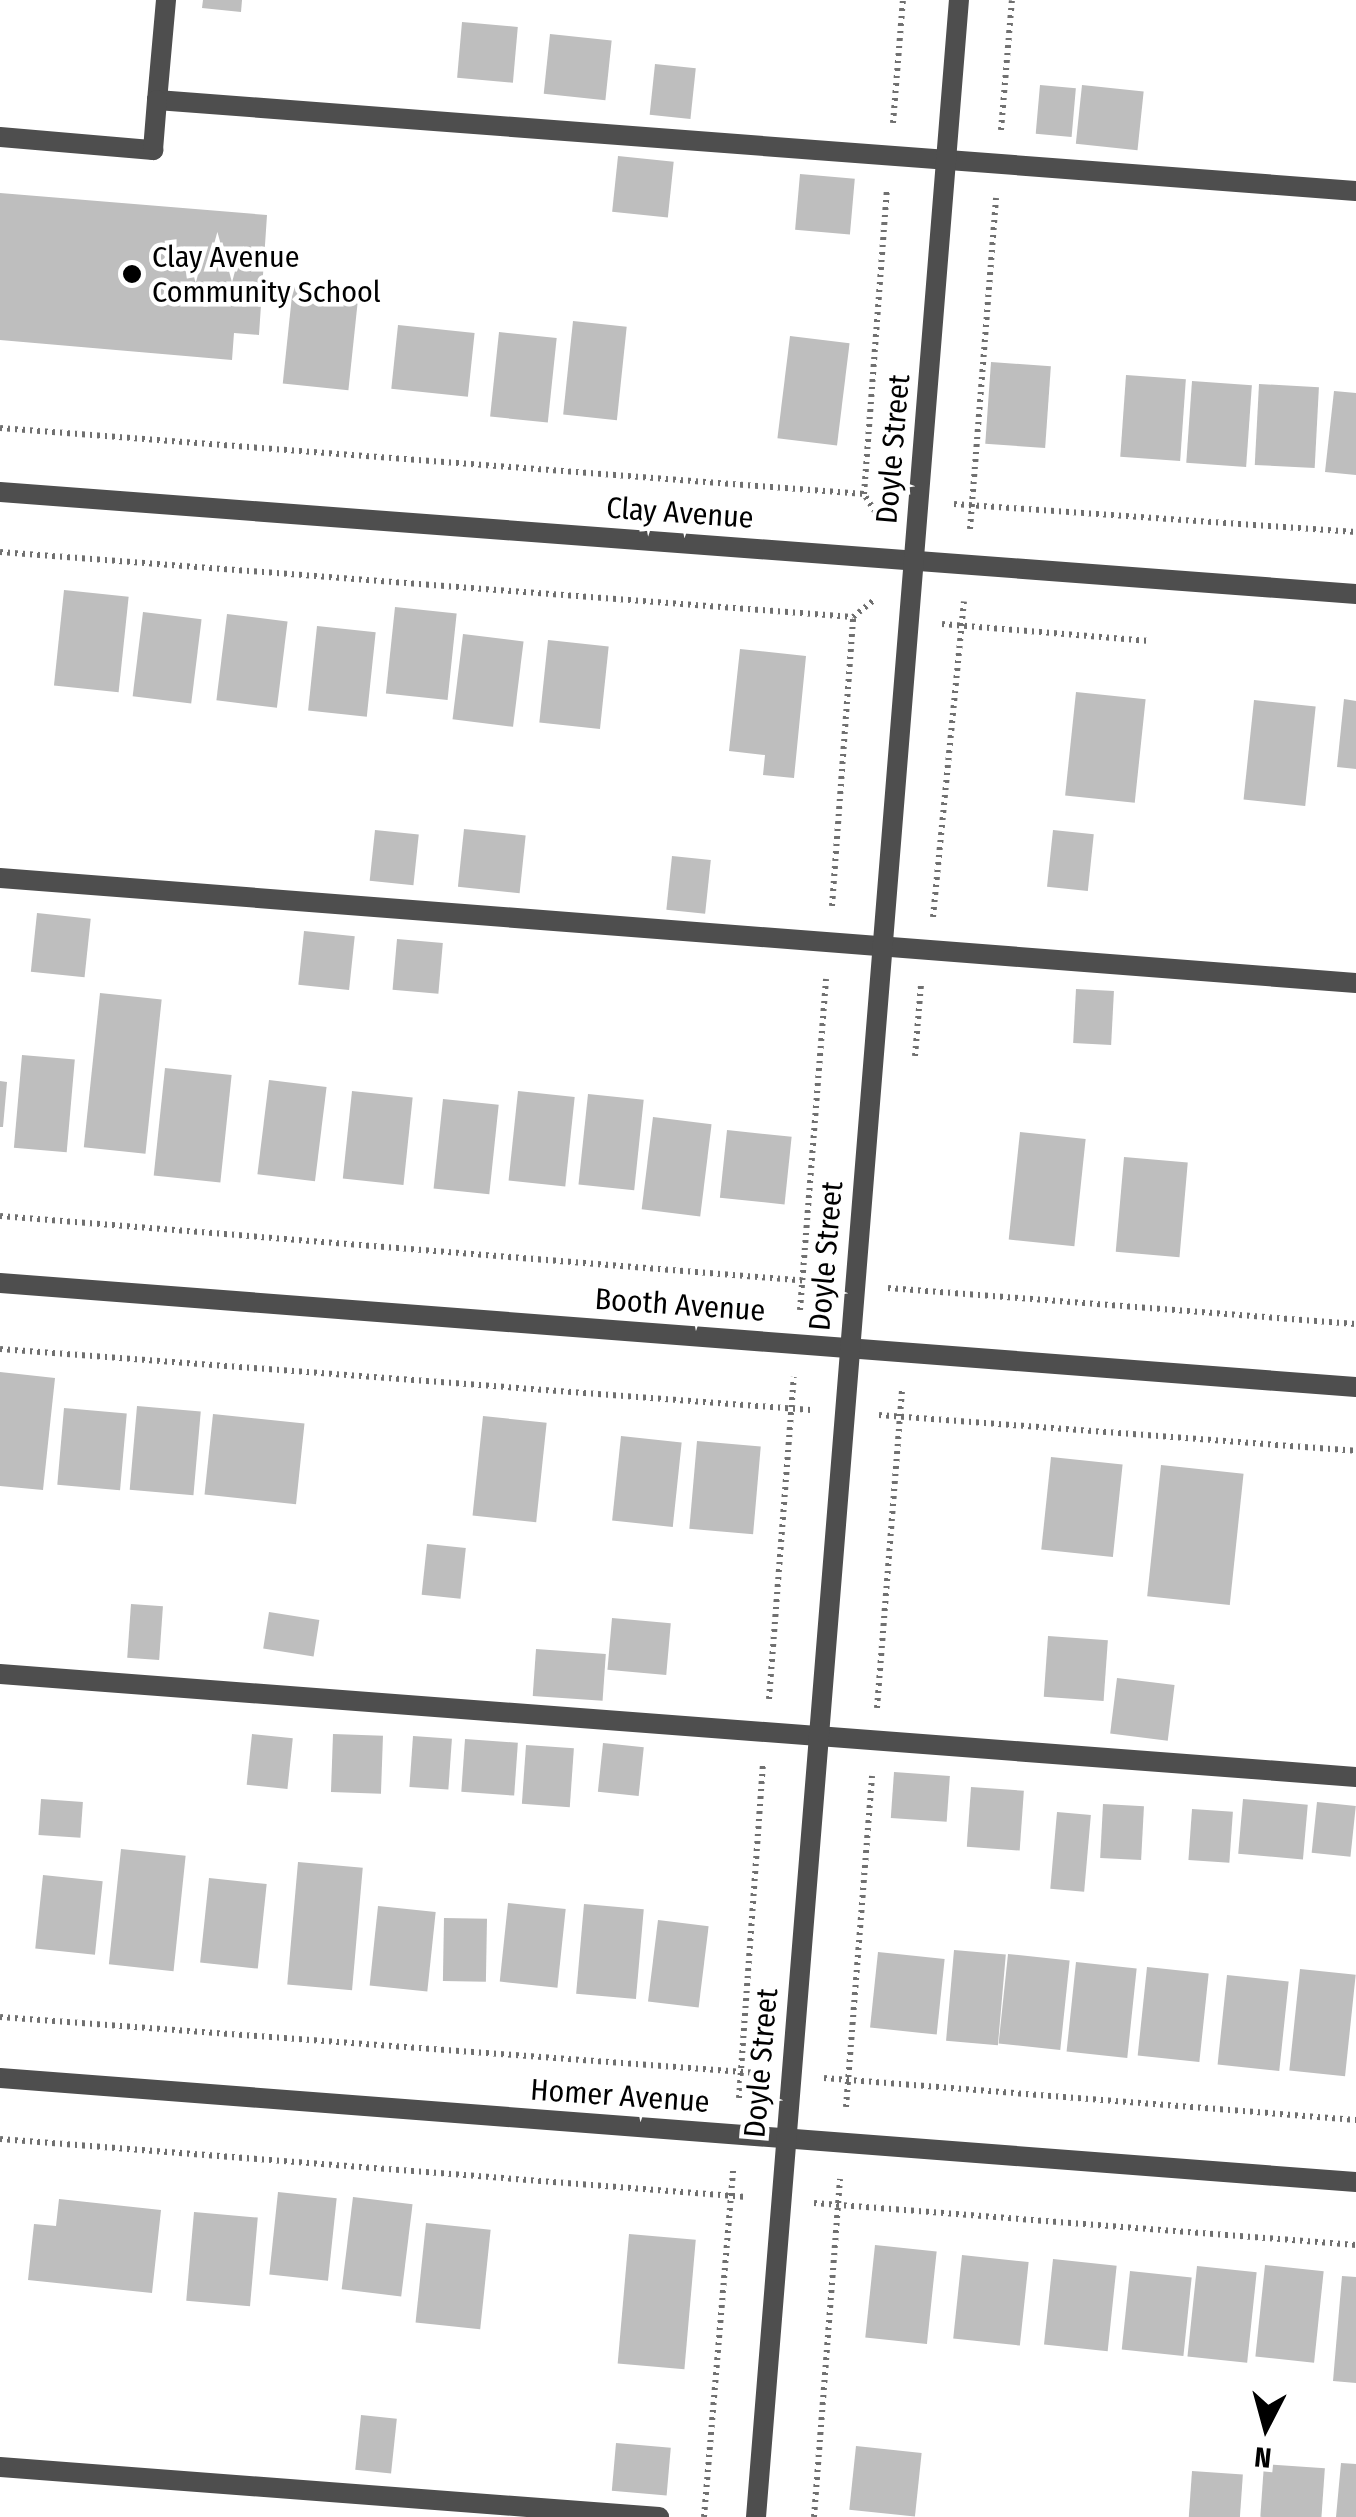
<!DOCTYPE html>
<style>
body{margin:0}
#map{position:relative;width:1356px;height:2517px;overflow:hidden;background:#fff;font-family:"Fira Sans Condensed",sans-serif}
div>[style]{position:absolute}
[style*='--x']{left:calc(var(--x)*1px);top:calc(var(--y)*1px);width:calc(var(--w)*1px);rotate:calc(var(--a)*1deg)}
.building>*{inset:0;background:#bebebe;transform-origin:0 0}
.path>*{height:6px;margin-top:-3px;transform-origin:0;background:repeating-linear-gradient(90deg,#707070 0 2.5px,transparent 0 7.5px)}
.lane>*{height:20px;margin:-10px;padding:0 10px;transform-origin:10px;border-radius:10px;background:#4e4e4e}
.street>*{height:20px;margin:-10px;padding:0 10px;transform-origin:10px;border-radius:10px;background:#4e4e4e}
.dots>*{width:28px;height:28px;translate:-50% -50%;box-sizing:border-box;border:5px solid #fff;border-radius:50%}
span{translate:-50% -50%;white-space:nowrap;text-align:center;line-height:1.15;-webkit-text-stroke:9px #fff;paint-order:stroke}
.poi-label{font-size:30px;color:#000}
.left{translate:0 -50%;text-align:left}
.street-label{font-size:30px;color:#000}
.north{position:absolute;left:1216px;top:2377px;width:100px;height:100px;-webkit-text-stroke:8px #fff;paint-order:stroke;rotate:186deg;font-size:28px;font-weight:700;line-height:40px;text-align:center;color:#000}
.north::after{content:'';display:block;margin:auto;width:35px;height:45px;background:#000;clip-path:polygon(50% 0,100% 100%,50% 72%,0 100%)}
</style>
<div id="map">
<div class="building">
<i style="clip-path:polygon(203px 0,242px 0,241px 12px,202px 8px)"></i>
<i style="left:462px;top:22px;width:56px;height:56px;rotate:5deg"></i>
<i style="left:550px;top:34px;width:62px;height:60px;rotate:6deg"></i>
<i style="left:655px;top:64px;width:41px;height:51px;rotate:6deg"></i>
<i style="left:1040px;top:85px;width:36px;height:49px;rotate:5deg"></i>
<i style="left:1082px;top:85px;width:62px;height:59px;rotate:6deg"></i>
<i style="left:618px;top:156px;width:56px;height:56px;rotate:6deg"></i>
<i style="left:800px;top:174px;width:55px;height:56px;rotate:5deg"></i>
<i style="clip-path:polygon(0 193px,267px 215px,259px 335px,234px 333px,232px 360px,0 340px)"></i>
<i style="left:293px;top:286px;width:66px;height:98px;rotate:6deg"></i>
<i style="left:573px;top:321px;width:54px;height:94px;rotate:6deg"></i>
<i style="left:398px;top:325px;width:77px;height:64px;rotate:6deg"></i>
<i style="left:499px;top:332px;width:58px;height:85px;rotate:6deg"></i>
<i style="left:790px;top:336px;width:60px;height:103px;rotate:7deg"></i>
<i style="left:991px;top:362px;width:60px;height:82px;rotate:4deg"></i>
<i style="left:1126px;top:375px;width:60px;height:82px;rotate:4deg"></i>
<i style="left:1192px;top:381px;width:60px;height:82px;rotate:4deg"></i>
<i style="left:1259px;top:384px;width:60px;height:81px;rotate:3deg"></i>
<i style="clip-path:polygon(1334px 391px,1356px 393px,1356px 475px,1325px 472px)"></i>
<i style="left:64px;top:590px;width:65px;height:96px;rotate:6deg"></i>
<i style="left:395px;top:607px;width:62px;height:87px;rotate:6deg"></i>
<i style="left:143px;top:612px;width:59px;height:85px;rotate:7deg"></i>
<i style="left:227px;top:614px;width:61px;height:87px;rotate:7deg"></i>
<i style="left:317px;top:626px;width:59px;height:85px;rotate:6deg"></i>
<i style="left:463px;top:634px;width:61px;height:86px;rotate:7deg"></i>
<i style="left:548px;top:640px;width:61px;height:83px;rotate:6deg"></i>
<i style="clip-path:polygon(740px 649px,806px 656px,794px 778px,763px 775px,765px 755px,729px 751px)"></i>
<i style="left:1076px;top:692px;width:70px;height:104px;rotate:6deg"></i>
<i style="clip-path:polygon(1344px 699px,1356px 701px,1356px 769px,1337px 767px)"></i>
<i style="left:1254px;top:700px;width:62px;height:100px;rotate:6deg"></i>
<i style="left:464px;top:829px;width:62px;height:58px;rotate:6deg"></i>
<i style="left:375px;top:830px;width:44px;height:51px;rotate:6deg"></i>
<i style="left:1053px;top:830px;width:41px;height:57px;rotate:6deg"></i>
<i style="left:672px;top:856px;width:39px;height:54px;rotate:6deg"></i>
<i style="left:37px;top:913px;width:54px;height:59px;rotate:6deg"></i>
<i style="left:304px;top:931px;width:51px;height:54px;rotate:6deg"></i>
<i style="left:397px;top:939px;width:46px;height:51px;rotate:5deg"></i>
<i style="left:1076px;top:989px;width:38px;height:54px;rotate:3deg"></i>
<i style="left:100px;top:993px;width:62px;height:155px;rotate:6deg"></i>
<i style="left:22px;top:1055px;width:53px;height:93px;rotate:5deg"></i>
<i style="left:165px;top:1068px;width:67px;height:108px;rotate:6deg"></i>
<i style="left:269px;top:1080px;width:58px;height:95px;rotate:7deg"></i>
<i style="clip-path:polygon(0 1081px,7px 1082px,3px 1127px,0 1127px)"></i>
<i style="left:352px;top:1091px;width:61px;height:88px;rotate:6deg"></i>
<i style="left:518px;top:1091px;width:57px;height:90px;rotate:6deg"></i>
<i style="left:588px;top:1094px;width:56px;height:91px;rotate:6deg"></i>
<i style="left:443px;top:1099px;width:56px;height:90px;rotate:6deg"></i>
<i style="left:653px;top:1117px;width:59px;height:93px;rotate:7deg"></i>
<i style="left:727px;top:1130px;width:65px;height:68px;rotate:6deg"></i>
<i style="left:1020px;top:1132px;width:66px;height:108px;rotate:6deg"></i>
<i style="left:1124px;top:1157px;width:64px;height:95px;rotate:5deg"></i>
<i style="clip-path:polygon(0 1372px,55px 1378px,43px 1490px,0 1486px)"></i>
<i style="left:137px;top:1406px;width:64px;height:84px;rotate:5deg"></i>
<i style="left:64px;top:1408px;width:63px;height:77px;rotate:5deg"></i>
<i style="left:213px;top:1414px;width:92px;height:81px;rotate:6deg"></i>
<i style="left:483px;top:1416px;width:64px;height:100px;rotate:6deg"></i>
<i style="left:621px;top:1436px;width:61px;height:85px;rotate:6deg"></i>
<i style="left:697px;top:1441px;width:64px;height:88px;rotate:5deg"></i>
<i style="left:1051px;top:1457px;width:72px;height:93px;rotate:6deg"></i>
<i style="left:1161px;top:1465px;width:83px;height:132px;rotate:6deg"></i>
<i style="left:427px;top:1544px;width:39px;height:51px;rotate:6deg"></i>
<i style="left:131px;top:1604px;width:32px;height:54px;rotate:4deg"></i>
<i style="left:269px;top:1612px;width:51px;height:37px;rotate:9deg"></i>
<i style="left:612px;top:1618px;width:59px;height:52px;rotate:5deg"></i>
<i style="left:1048px;top:1636px;width:60px;height:61px;rotate:4deg"></i>
<i style="left:536px;top:1649px;width:70px;height:47px;rotate:4deg"></i>
<i style="left:1117px;top:1678px;width:58px;height:56px;rotate:7deg"></i>
<i style="left:252px;top:1734px;width:41px;height:51px;rotate:6deg"></i>
<i style="left:333px;top:1734px;width:50px;height:58px;rotate:2deg"></i>
<i style="left:413px;top:1736px;width:39px;height:51px;rotate:4deg"></i>
<i style="left:465px;top:1739px;width:53px;height:53px;rotate:4deg"></i>
<i style="left:603px;top:1743px;width:41px;height:49px;rotate:6deg"></i>
<i style="left:526px;top:1745px;width:48px;height:59px;rotate:4deg"></i>
<i style="left:894px;top:1772px;width:56px;height:46px;rotate:4deg"></i>
<i style="left:971px;top:1787px;width:53px;height:60px;rotate:4deg"></i>
<i style="left:41px;top:1799px;width:42px;height:36px;rotate:4deg"></i>
<i style="left:1243px;top:1799px;width:65px;height:55px;rotate:5deg"></i>
<i style="left:1317px;top:1802px;width:39px;height:51px;rotate:6deg"></i>
<i style="left:1103px;top:1804px;width:41px;height:54px;rotate:3deg"></i>
<i style="left:1192px;top:1809px;width:41px;height:51px;rotate:4deg"></i>
<i style="left:1057px;top:1812px;width:34px;height:77px;rotate:5deg"></i>
<i style="left:121px;top:1849px;width:65px;height:116px;rotate:6deg"></i>
<i style="left:298px;top:1862px;width:65px;height:123px;rotate:5deg"></i>
<i style="left:43px;top:1875px;width:60px;height:74px;rotate:6deg"></i>
<i style="left:209px;top:1878px;width:58px;height:85px;rotate:6deg"></i>
<i style="left:508px;top:1903px;width:58px;height:79px;rotate:6deg"></i>
<i style="left:584px;top:1904px;width:60px;height:90px;rotate:5deg"></i>
<i style="left:378px;top:1906px;width:58px;height:80px;rotate:6deg"></i>
<i style="left:444px;top:1918px;width:43px;height:63px;rotate:1deg"></i>
<i style="left:658px;top:1920px;width:51px;height:82px;rotate:7deg"></i>
<i style="left:954px;top:1950px;width:52px;height:91px;rotate:5deg"></i>
<i style="left:878px;top:1952px;width:67px;height:76px;rotate:6deg"></i>
<i style="left:1008px;top:1954px;width:62px;height:90px;rotate:6deg"></i>
<i style="left:1076px;top:1962px;width:61px;height:90px;rotate:6deg"></i>
<i style="left:1147px;top:1967px;width:62px;height:89px;rotate:6deg"></i>
<i style="left:1300px;top:1969px;width:56px;height:102px;rotate:6deg"></i>
<i style="left:1227px;top:1975px;width:62px;height:90px;rotate:6deg"></i>
<i style="left:278px;top:2192px;width:59px;height:83px;rotate:6deg"></i>
<i style="left:353px;top:2197px;width:60px;height:93px;rotate:7deg"></i>
<i style="clip-path:polygon(59px 2199px,161px 2210px,152px 2293px,28px 2280px,34px 2224px,56px 2226px)"></i>
<i style="left:194px;top:2212px;width:64px;height:89px;rotate:5deg"></i>
<i style="left:426px;top:2223px;width:65px;height:100px;rotate:6deg"></i>
<i style="left:629px;top:2234px;width:67px;height:130px;rotate:5deg"></i>
<i style="left:875px;top:2245px;width:62px;height:93px;rotate:6deg"></i>
<i style="left:962px;top:2255px;width:67px;height:84px;rotate:6deg"></i>
<i style="left:1053px;top:2259px;width:64px;height:86px;rotate:6deg"></i>
<i style="left:1265px;top:2265px;width:59px;height:92px;rotate:6deg"></i>
<i style="left:1197px;top:2266px;width:60px;height:91px;rotate:6deg"></i>
<i style="left:1130px;top:2271px;width:62px;height:79px;rotate:6deg"></i>
<i style="clip-path:polygon(1342px 2276px,1356px 2277px,1356px 2383px,1333px 2381px)"></i>
<i style="left:361px;top:2415px;width:36px;height:55px;rotate:6deg"></i>
<i style="left:616px;top:2443px;width:55px;height:48px;rotate:5deg"></i>
<i style="left:856px;top:2446px;width:66px;height:64px;rotate:6deg"></i>
<i style="clip-path:polygon(1341px 2463px,1356px 2464px,1356px 2517px,1336px 2517px)"></i>
<i style="left:1264px;top:2464px;width:61px;height:53px;rotate:4deg"></i>
<i style="left:1192px;top:2471px;width:51px;height:46px;rotate:4deg"></i>
</div>
<div class="path">
<i style="--x:893;--y:123;--w:123;--a:-85.4"></i>
<i style="--x:1001;--y:130;--w:130;--a:-85.2"></i>
<i style="--x:0;--y:428;--w:867;--a:4.37"></i>
<i style="--x:954;--y:504;--w:403;--a:4"></i>
<i style="--x:879;--y:518;--w:28;--a:-122"></i>
<i style="--x:864;--y:494;--w:304;--a:-85.7"></i>
<i style="--x:970;--y:529;--w:332;--a:-85.5"></i>
<i style="--x:0;--y:552;--w:855;--a:4.36"></i>
<i style="--x:942;--y:624;--w:208;--a:4.7"></i>
<i style="--x:832;--y:906;--w:290;--a:-85.8"></i>
<i style="--x:853;--y:617;--w:27;--a:-39"></i>
<i style="--x:933;--y:917;--w:317;--a:-84.4"></i>
<i style="--x:915;--y:1056;--w:72;--a:-85.2"></i>
<i style="--x:0;--y:1216;--w:824;--a:4.6"></i>
<i style="--x:888;--y:1288;--w:469;--a:4.4"></i>
<i style="--x:800;--y:1310;--w:332;--a:-85.5"></i>
<i style="--x:0;--y:1349;--w:813;--a:4.3"></i>
<i style="--x:879;--y:1415;--w:478;--a:4.3"></i>
<i style="--x:769;--y:1699;--w:323;--a:-85.6"></i>
<i style="--x:877;--y:1708;--w:322;--a:-85.5"></i>
<i style="--x:0;--y:2017;--w:759;--a:4.23"></i>
<i style="--x:824;--y:2078;--w:534;--a:4.51"></i>
<i style="--x:739;--y:2098;--w:333;--a:-85.9"></i>
<i style="--x:846;--y:2107;--w:332;--a:-85.5"></i>
<i style="--x:0;--y:2139;--w:749;--a:4.44"></i>
<i style="--x:814;--y:2203;--w:544;--a:4.43"></i>
<i style="--x:704;--y:2517;--w:348;--a:-85.2"></i>
<i style="--x:814;--y:2517;--w:339;--a:-85.6"></i>
</div>
<div class="lane">
<i style="--x:166;--y:0;--w:100;--a:95.1"></i>
<i style="--x:157;--y:100;--w:1202;--a:4.34"></i>
<i style="--x:0;--y:137;--w:154;--a:4.9"></i>
<i style="--x:153;--y:150;--w:50;--a:-85.4"></i>
<i style="--x:0;--y:878;--w:1360;--a:4.43"></i>
<i style="--x:0;--y:1674;--w:1360;--a:4.34"></i>
<i style="--x:0;--y:2467;--w:661;--a:4.34"></i>
</div>
<div class="street">
<i style="--x:0;--y:492;--w:1360;--a:4.3"></i>
<i style="--x:0;--y:1283;--w:1360;--a:4.39"></i>
<i style="--x:0;--y:2078;--w:1360;--a:4.39"></i>
<i style="--x:756;--y:2517;--w:2525;--a:-85.39"></i>
</div>
<div class="dots">
<i style="left:132px;top:274px;background:#000"></i>
</div>
<div class="poi-label">
<span class="left" style="left:152px;top:274px">Clay Avenue<br>Community School</span>
</div>
<div class="street-label">
<span style="left:893px;top:449px;rotate:-85deg">Doyle Street</span>
<span style="left:680px;top:513px;rotate:4deg">Clay Avenue</span>
<span style="left:826px;top:1256px;rotate:-85deg">Doyle Street</span>
<span style="left:680px;top:1305px;rotate:4deg">Booth Avenue</span>
<span style="left:761px;top:2063px;rotate:-85deg">Doyle Street</span>
<span style="left:620px;top:2096px;rotate:4deg">Homer Avenue</span>
</div>
<div class="north">N</div>
</div>
